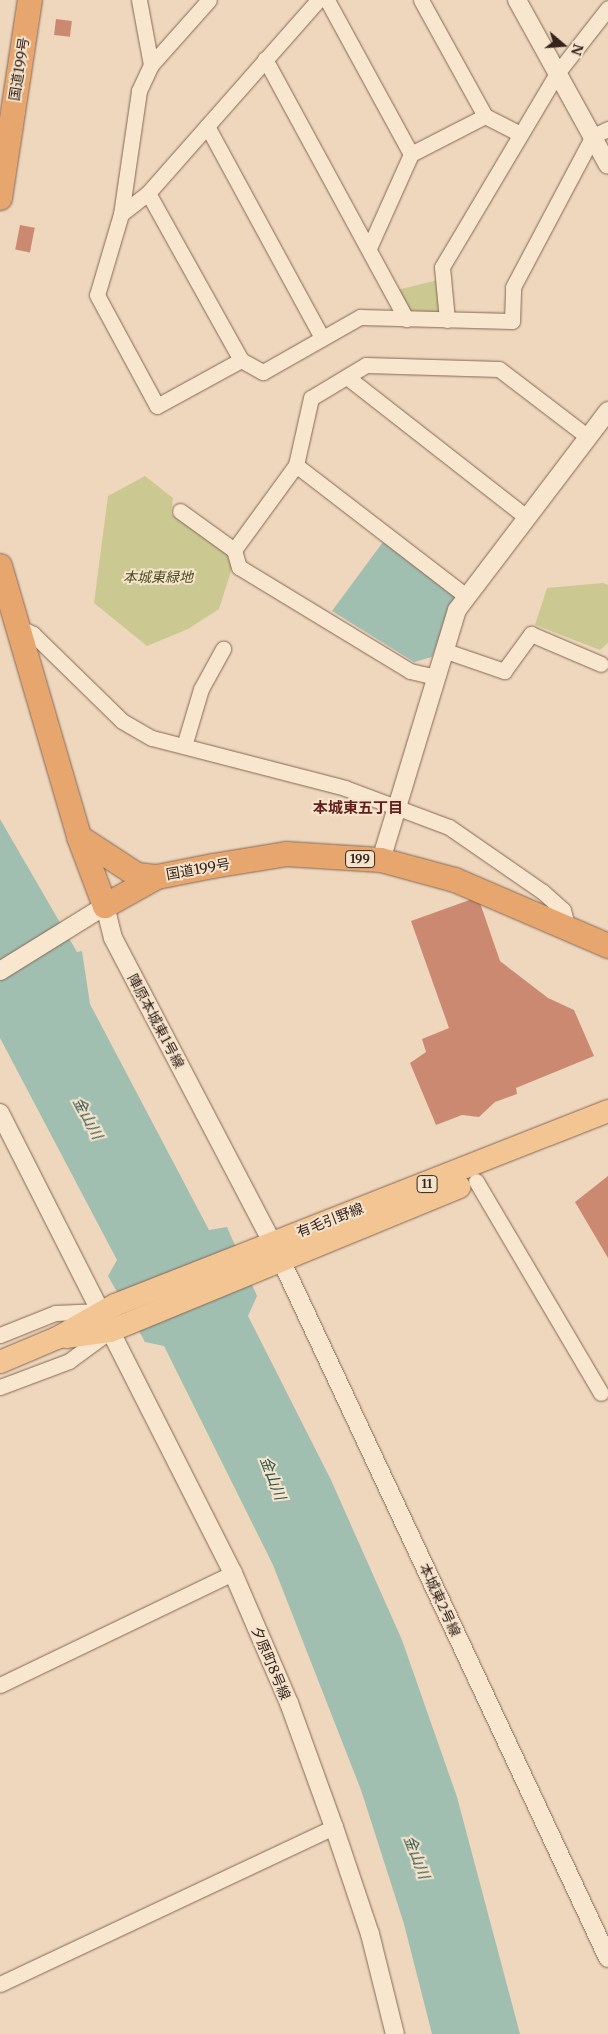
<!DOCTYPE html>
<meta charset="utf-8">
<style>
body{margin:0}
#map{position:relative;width:608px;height:2034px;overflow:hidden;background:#eed7bd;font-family:Merriweather,"Noto Sans JP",serif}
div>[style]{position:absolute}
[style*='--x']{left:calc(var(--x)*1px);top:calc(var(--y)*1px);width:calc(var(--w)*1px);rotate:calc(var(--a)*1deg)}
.green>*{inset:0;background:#cbc991}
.water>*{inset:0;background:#a1bfb1}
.building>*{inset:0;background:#cc8972;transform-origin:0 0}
.roads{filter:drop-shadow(0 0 1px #856756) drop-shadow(0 0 1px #856756)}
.minor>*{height:15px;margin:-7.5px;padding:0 7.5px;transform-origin:7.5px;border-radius:7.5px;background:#f9e6cf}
.tertiary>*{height:18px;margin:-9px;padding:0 9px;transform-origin:9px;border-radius:9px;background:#f9e6cf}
.primary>*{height:22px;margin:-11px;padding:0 11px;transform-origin:11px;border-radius:11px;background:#f2c593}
.trunk>*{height:24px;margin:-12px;padding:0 12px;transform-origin:12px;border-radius:12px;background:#e8a66f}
span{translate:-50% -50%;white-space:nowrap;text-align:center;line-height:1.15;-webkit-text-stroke:4px #f5e3cc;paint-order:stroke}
.shield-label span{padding:1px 4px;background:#f5e3cc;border:1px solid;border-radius:4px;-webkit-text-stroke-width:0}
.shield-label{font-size:12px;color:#34231b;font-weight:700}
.street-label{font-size:14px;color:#34231b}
.park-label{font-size:14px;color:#4d5121;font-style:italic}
.neighbourhood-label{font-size:15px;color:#611e1a;font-weight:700}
.water-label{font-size:15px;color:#2a544b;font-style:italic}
.north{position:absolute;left:538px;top:20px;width:50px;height:50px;-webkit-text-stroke:4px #f5e3cc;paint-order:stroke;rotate:108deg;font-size:14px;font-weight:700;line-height:20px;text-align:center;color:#34231b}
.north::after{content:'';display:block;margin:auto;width:18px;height:22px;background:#34231b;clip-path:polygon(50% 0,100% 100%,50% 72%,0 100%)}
</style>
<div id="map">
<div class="green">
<i style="clip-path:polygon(438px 280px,442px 309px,435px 316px,407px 311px,397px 290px)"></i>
<i style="clip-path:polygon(145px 476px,173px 498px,171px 514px,230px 555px,233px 565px,219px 609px,188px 629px,147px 646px,94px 603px,108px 496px)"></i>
<i style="clip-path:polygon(603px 583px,608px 585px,608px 643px,600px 650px,535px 625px,547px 588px)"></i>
</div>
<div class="water">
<i style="clip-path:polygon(383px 542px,456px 598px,432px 657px,414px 662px,332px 611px)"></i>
<i style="clip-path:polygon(0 819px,77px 952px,82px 951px,90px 1004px,209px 1230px,227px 1227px,257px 1296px,248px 1316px,331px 1480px,402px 1640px,457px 1797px,520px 2034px,432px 2034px,404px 1924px,361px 1790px,273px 1565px,164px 1346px,145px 1342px,108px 1276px,117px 1260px,0 1038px)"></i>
</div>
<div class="building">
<i style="left:56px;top:19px;width:16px;height:16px;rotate:7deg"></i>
<i style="left:20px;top:225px;width:15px;height:25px;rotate:11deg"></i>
<i style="clip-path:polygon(478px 897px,500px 961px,548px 998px,574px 1010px,594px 1056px,516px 1088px,517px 1094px,495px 1102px,479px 1117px,462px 1115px,436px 1125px,410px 1063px,426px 1052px,422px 1039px,449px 1028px,411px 921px)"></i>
<i style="clip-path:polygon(608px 1176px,608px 1258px,575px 1202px)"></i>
</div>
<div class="roads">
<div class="minor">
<i style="--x:139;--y:0;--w:66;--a:79.5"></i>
<i style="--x:151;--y:65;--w:29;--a:115"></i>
<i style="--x:139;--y:91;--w:124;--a:98.3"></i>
<i style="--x:121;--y:214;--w:84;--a:106.5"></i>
<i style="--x:97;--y:295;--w:126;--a:61.6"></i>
<i style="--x:157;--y:406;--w:96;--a:-28.7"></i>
<i style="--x:241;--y:360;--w:191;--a:-119.1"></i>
<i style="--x:327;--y:0;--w:175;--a:61.4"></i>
<i style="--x:421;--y:0;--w:132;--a:61.1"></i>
<i style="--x:485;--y:116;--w:39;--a:27"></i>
<i style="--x:265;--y:59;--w:296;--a:61.5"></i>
<i style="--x:151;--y:65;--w:87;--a:-48.3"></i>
<i style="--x:207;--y:126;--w:241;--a:61.5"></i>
<i style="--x:121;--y:214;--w:34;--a:-38"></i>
<i style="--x:148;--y:193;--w:257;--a:-48.6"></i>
<i style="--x:369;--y:248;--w:103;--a:-65.9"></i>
<i style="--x:411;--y:154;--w:83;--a:-27.2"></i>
<i style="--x:447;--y:320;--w:53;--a:-95.4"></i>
<i style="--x:442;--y:267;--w:227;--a:-59.3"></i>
<i style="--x:558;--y:72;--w:81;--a:-52"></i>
<i style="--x:241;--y:360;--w:25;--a:29"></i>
<i style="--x:263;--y:372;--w:112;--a:-29.6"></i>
<i style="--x:360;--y:317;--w:152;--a:1.5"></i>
<i style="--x:512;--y:321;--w:34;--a:-88"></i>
<i style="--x:513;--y:287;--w:171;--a:-62.1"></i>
<i style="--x:593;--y:136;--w:17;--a:-25"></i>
<i style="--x:347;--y:377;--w:227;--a:38"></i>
<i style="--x:296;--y:465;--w:105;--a:126.1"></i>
<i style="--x:234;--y:550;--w:18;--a:74"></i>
<i style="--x:239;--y:567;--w:200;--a:31.3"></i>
<i style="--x:410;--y:671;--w:26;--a:13"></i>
<i style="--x:180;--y:511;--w:67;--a:35.8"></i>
<i style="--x:466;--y:596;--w:215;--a:-142.4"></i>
<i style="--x:296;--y:465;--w:69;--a:-77.4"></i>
<i style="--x:311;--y:398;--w:64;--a:-31"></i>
<i style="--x:366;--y:365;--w:133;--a:1.7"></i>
<i style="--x:499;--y:369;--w:112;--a:37.4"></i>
<i style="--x:14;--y:625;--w:21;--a:25"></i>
<i style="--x:33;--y:634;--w:124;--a:44.3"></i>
<i style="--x:122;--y:721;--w:34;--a:30"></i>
<i style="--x:152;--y:738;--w:199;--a:14.5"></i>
<i style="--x:345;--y:788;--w:111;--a:20.6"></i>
<i style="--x:449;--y:827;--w:114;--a:34.7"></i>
<i style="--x:543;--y:892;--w:27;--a:42"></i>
<i style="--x:563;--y:910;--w:20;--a:75"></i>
<i style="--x:443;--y:650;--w:65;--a:19"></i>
<i style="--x:504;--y:671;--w:46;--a:-53.9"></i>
<i style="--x:531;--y:634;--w:76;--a:23.2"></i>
<i style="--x:184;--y:746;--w:59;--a:-73.4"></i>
<i style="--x:201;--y:689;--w:46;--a:-61.2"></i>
<i style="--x:476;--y:1181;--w:246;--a:59.5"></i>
<i style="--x:0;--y:1335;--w:59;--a:-21.8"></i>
<i style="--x:55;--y:1313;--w:46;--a:-2.5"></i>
<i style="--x:0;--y:1387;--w:74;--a:-20.6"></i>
<i style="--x:69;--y:1361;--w:47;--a:-36.4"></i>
<i style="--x:0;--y:1685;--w:259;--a:-25.7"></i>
<i style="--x:0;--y:1984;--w:369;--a:-25.2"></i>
</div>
<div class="tertiary">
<i style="--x:517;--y:0;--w:188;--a:61.1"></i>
<i style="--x:381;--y:860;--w:261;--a:-73.1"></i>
<i style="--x:457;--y:610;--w:250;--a:-52.8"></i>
<i style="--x:0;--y:971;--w:123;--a:-31.8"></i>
<i style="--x:105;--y:906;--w:33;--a:76"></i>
<i style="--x:113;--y:938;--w:363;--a:62.4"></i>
<i style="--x:281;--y:1260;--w:771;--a:64.9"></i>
<i style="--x:0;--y:1113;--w:516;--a:63.14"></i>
<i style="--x:233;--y:1573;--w:142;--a:66.7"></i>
<i style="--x:289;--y:1703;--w:132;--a:70.1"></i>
<i style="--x:334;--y:1827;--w:113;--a:71.4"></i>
<i style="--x:370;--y:1934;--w:103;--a:76"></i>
</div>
<div class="primary">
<i style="--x:66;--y:1337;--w:44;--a:-7.8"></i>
<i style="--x:110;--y:1331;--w:378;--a:-22.4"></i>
<i style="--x:0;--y:1362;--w:62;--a:-22.8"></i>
<i style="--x:57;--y:1338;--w:67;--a:-29.6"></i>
<i style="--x:115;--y:1305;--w:530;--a:-21.48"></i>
</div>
<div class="trunk">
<i style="--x:0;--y:198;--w:200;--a:-81.4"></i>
<i style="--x:0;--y:566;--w:282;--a:73.7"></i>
<i style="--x:79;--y:837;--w:74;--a:69.4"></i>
<i style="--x:105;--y:906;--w:60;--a:-29.1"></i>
<i style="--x:157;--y:877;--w:57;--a:-11.1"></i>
<i style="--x:213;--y:866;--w:74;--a:-9.3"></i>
<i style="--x:286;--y:854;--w:95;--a:3.6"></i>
<i style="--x:381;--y:860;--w:77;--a:15.1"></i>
<i style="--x:455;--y:880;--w:167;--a:23.3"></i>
<i style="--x:79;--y:837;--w:69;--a:33.2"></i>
<i style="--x:137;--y:875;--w:20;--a:6"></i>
</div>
</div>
<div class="shield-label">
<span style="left:360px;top:859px">199</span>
<span style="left:427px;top:1184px">11</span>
</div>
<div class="street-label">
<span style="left:19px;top:69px;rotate:-81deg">国道199号</span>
<span style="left:198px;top:869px;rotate:-10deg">国道199号</span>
<span style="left:156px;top:1021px;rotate:62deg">陣原本城東1号線</span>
<span style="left:330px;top:1220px;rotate:-21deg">有毛引野線</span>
<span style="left:440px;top:1600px;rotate:65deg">本城東2号線</span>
<span style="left:271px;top:1663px;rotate:67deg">夕原町8号線</span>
</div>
<div class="park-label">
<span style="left:158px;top:577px">本城東緑地</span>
</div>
<div class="neighbourhood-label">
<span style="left:358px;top:808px">本城東五丁目</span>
</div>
<div class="water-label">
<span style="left:88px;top:1118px;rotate:62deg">金山川</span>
<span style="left:273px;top:1478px;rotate:69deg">金山川</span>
<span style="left:417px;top:1857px;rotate:69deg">金山川</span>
</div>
<div class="north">N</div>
</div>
